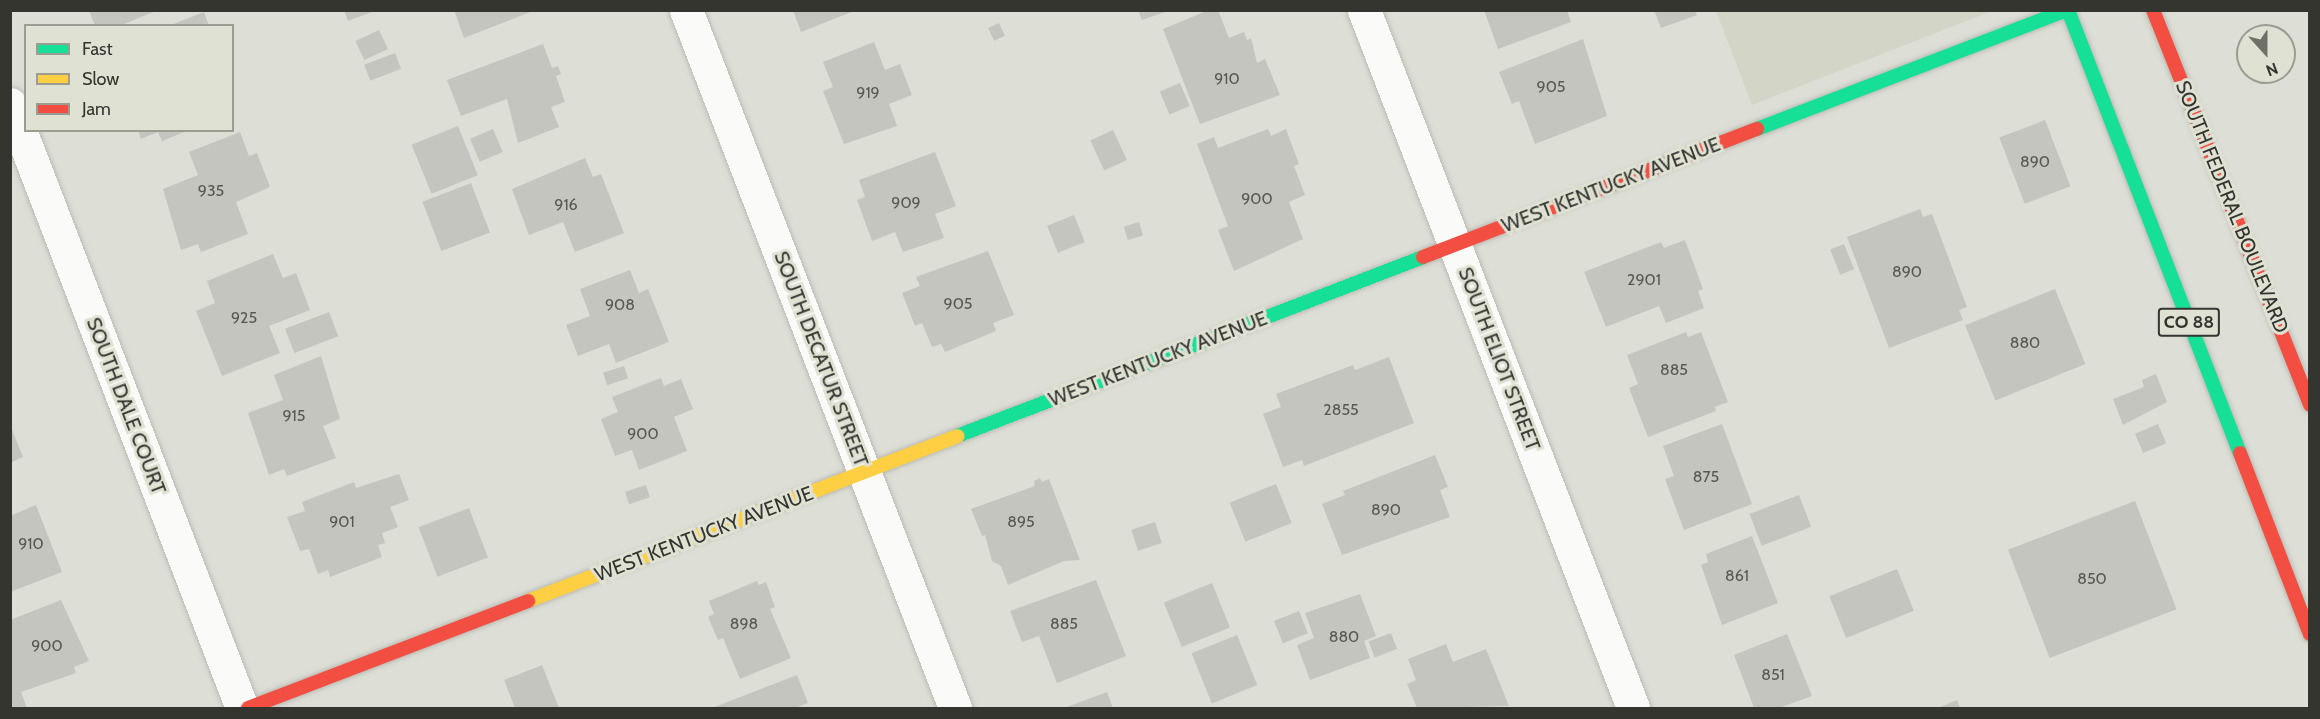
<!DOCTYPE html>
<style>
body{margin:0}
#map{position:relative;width:2320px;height:719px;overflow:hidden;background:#ddded6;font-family:Cabin,sans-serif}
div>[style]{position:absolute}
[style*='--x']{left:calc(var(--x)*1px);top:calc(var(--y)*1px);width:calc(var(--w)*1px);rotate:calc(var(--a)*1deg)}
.built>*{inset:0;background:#d3d5c6}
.building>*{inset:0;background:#c5c5bf;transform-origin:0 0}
.roads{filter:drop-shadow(0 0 2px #babbb4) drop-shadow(0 0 2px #babbb4)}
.street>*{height:33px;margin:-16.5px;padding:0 16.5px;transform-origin:16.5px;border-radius:16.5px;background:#fafaf9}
.fast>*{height:14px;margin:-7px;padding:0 7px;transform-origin:7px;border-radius:7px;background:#16e098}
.slow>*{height:14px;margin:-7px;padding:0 7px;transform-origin:7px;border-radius:7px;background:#ffcf43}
.jam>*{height:14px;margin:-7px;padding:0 7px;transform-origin:7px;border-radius:7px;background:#f24e42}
span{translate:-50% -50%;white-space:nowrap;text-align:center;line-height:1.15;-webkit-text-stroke:6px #dfe1d3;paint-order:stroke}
.number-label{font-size:16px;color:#595954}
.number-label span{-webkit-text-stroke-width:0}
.shield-label span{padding:2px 4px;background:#dfe1d3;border:2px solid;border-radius:4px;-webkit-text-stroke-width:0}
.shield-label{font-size:18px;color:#353530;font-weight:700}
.street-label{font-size:20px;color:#353530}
.frame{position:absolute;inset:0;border:12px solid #353530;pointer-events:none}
.legend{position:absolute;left:24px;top:24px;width:210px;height:108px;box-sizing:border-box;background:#dfe1d3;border:2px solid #9b9c92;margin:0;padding:8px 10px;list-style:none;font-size:18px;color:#353530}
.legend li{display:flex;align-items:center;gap:12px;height:30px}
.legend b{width:30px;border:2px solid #9b9c92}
.north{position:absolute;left:2236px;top:24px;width:60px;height:60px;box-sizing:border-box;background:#dfe1d3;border:2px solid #9b9c92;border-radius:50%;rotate:159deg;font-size:16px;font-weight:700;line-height:24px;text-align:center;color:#353530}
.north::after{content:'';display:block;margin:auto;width:21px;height:27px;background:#70706a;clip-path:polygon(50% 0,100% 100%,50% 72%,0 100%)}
</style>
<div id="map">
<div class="built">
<i style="clip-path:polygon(1716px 11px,1992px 11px,1752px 105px)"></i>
</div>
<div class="building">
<i style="clip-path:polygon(89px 10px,156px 10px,156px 11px,119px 26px,95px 26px)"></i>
<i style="clip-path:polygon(344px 10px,375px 10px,375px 11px,348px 21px)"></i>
<i style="clip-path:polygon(454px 10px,533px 10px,533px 11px,464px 38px)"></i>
<i style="clip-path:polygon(793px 10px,854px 10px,854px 11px,801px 32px)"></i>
<i style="clip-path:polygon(1138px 10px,1167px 10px,1168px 11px,1142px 20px)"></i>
<i style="clip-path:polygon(1209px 10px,1218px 10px,1229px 38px,1244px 32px,1247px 40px,1251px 38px,1257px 63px,1265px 59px,1280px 95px,1200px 124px,1163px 29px)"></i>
<i style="clip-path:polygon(1484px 10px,1567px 10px,1571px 22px,1498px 49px)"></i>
<i style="clip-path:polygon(1654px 10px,1695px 10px,1697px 15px,1661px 28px)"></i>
<i style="clip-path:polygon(204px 12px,209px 26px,171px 26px,171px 25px)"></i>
<i style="left:999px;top:23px;width:14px;height:12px;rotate:65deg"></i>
<i style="left:379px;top:30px;width:21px;height:26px;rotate:65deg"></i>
<i style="clip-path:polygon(1583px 39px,1607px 116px,1535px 144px,1519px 101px,1512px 104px,1499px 72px)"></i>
<i style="clip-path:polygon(874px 42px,885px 70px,900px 64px,912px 95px,889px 104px,897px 126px,844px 144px,823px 91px,833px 87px,823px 62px)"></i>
<i style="clip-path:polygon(543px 44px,552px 68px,558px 66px,561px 74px,556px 76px,565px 102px,551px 107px,559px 127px,518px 143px,507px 99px,461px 116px,447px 80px)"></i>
<i style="left:395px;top:53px;width:17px;height:33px;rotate:69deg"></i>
<i style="left:1180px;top:83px;width:25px;height:22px;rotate:67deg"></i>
<i style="left:2045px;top:120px;width:71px;height:49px;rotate:69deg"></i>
<i style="left:458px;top:126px;width:53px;height:50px;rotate:68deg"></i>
<i style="left:493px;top:129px;width:25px;height:25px;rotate:67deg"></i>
<i style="clip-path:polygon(1268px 129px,1271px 136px,1286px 129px,1299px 164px,1294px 166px,1305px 195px,1289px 202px,1303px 239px,1234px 271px,1218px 230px,1228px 226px,1197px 144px,1214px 137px,1218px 148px)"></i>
<i style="clip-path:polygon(138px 130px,187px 130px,187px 131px,162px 141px,158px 132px,141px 139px)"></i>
<i style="left:1113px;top:130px;width:33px;height:25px;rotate:65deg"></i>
<i style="clip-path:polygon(240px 132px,249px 156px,257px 153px,270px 187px,236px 202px,248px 234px,201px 252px,198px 244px,181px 250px,163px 189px,198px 175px,189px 152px)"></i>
<i style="clip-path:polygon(935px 152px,956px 206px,935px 214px,944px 238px,903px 252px,895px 232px,872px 241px,857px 200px,865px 197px,859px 180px)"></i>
<i style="clip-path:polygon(585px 158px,593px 177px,601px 174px,624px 233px,575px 252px,563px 222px,529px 235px,512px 189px)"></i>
<i style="left:471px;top:183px;width:53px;height:52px;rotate:69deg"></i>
<i style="clip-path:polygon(1920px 209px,1923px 217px,1932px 214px,1967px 307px,1959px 310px,1963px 320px,1889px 348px,1847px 237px)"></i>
<i style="left:1074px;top:215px;width:29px;height:29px;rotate:68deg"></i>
<i style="left:1139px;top:222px;width:14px;height:16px;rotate:73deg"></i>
<i style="clip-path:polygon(1685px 240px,1703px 289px,1698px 291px,1704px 308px,1666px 323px,1659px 306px,1606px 327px,1584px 272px,1661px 242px,1664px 248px)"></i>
<i style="left:1844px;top:244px;width:27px;height:15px;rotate:68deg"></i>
<i style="clip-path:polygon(988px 251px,1014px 315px,993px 323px,996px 331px,945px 352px,941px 344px,932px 347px,922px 323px,915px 326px,902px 293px,920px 286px,916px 277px)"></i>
<i style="clip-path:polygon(273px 254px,283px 278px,296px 273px,310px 310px,269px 326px,280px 353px,222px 376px,196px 311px,215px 303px,207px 281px)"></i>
<i style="clip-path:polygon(630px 270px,639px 293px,648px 289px,669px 342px,616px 363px,609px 344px,578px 356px,566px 325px,590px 316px,580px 289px)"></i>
<i style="left:2055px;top:289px;width:81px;height:97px;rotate:68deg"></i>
<i style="left:329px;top:312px;width:26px;height:47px;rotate:69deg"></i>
<i style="clip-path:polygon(1686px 332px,1688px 337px,1701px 332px,1728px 402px,1715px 407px,1716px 411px,1648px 437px,1629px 388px,1638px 384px,1627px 355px)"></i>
<i style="clip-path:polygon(321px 356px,340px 419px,323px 426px,336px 458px,287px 476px,284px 469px,269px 475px,248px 413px,283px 400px,274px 375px)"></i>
<i style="clip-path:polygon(1389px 357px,1414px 423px,1304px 466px,1302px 460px,1283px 467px,1263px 414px,1281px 407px,1276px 394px,1353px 365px,1355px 370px)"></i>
<i style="left:624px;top:366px;width:13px;height:22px;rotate:72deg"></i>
<i style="clip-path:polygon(2156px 374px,2167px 402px,2123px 425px,2113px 399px,2144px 387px,2142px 380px)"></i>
<i style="clip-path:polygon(661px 378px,664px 386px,681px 379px,693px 409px,674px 417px,687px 451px,639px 470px,632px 450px,615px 456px,601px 419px,618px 412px,612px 397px)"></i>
<i style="clip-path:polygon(1722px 424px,1752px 504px,1684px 530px,1665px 479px,1674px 476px,1663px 446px)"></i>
<i style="left:2158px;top:424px;width:21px;height:25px;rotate:67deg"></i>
<i style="clip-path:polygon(10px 425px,23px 457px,10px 463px)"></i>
<i style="clip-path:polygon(1435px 455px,1448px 487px,1440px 490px,1450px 517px,1342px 555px,1322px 504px,1345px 495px,1343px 491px)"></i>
<i style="clip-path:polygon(399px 474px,409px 500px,390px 507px,398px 527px,382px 533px,385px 543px,378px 545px,382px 557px,330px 577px,328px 570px,318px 574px,309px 549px,300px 551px,287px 517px,305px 511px,302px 502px,354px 482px,356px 488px)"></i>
<i style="clip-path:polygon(1040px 478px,1042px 482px,1049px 479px,1080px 560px,1064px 561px,1008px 585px,1001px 566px,992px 561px,985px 535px,982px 536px,971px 509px,1035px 486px,1034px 481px)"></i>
<i style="left:1276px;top:484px;width:42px;height:50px;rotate:68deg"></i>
<i style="left:646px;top:485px;width:13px;height:22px;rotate:72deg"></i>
<i style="left:1799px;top:495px;width:34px;height:53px;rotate:69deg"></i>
<i style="left:2135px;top:501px;width:116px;height:136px;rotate:69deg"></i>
<i style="clip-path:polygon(36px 505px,62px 572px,10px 592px,10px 516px)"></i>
<i style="left:469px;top:508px;width:53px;height:54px;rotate:69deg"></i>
<i style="left:1155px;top:522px;width:22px;height:25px;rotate:72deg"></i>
<i style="clip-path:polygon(1752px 536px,1778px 603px,1722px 625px,1701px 565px,1708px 562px,1706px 554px)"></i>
<i style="left:1897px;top:569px;width:45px;height:73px;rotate:68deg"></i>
<i style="clip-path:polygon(1096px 580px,1126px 656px,1057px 683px,1039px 636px,1022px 642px,1010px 611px)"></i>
<i style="clip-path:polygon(757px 581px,759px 585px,766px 582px,775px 607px,770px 609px,791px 658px,740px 679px,723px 638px,718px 640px,708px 617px,714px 614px,709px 601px)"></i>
<i style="left:1212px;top:583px;width:48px;height:52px;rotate:68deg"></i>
<i style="clip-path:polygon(1360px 594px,1376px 636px,1364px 641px,1370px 658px,1310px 680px,1297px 645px,1314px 638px,1305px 613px)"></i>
<i style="clip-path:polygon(61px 600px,89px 661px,74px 667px,76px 673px,21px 692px,27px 708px,10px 708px,10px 620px)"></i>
<i style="left:1299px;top:611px;width:24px;height:27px;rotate:68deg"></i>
<i style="left:1391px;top:633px;width:17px;height:24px;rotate:69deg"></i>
<i style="clip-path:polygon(1787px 634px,1812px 696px,1779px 708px,1754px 708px,1734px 655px)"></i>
<i style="left:1237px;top:635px;width:54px;height:49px;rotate:68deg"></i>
<i style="clip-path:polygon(1446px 644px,1453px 662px,1486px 649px,1509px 706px,1417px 708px,1407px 684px,1416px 680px,1408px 659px)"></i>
<i style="clip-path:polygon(542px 665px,559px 708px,515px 708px,504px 680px)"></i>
<i style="clip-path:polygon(797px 675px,808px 703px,795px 708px,712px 708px)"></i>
<i style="clip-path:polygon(1107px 692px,1113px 708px,1064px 708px)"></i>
<i style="clip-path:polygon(1957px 700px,1960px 708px,1937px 708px)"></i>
</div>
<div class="roads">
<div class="street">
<i style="--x:686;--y:10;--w:748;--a:68.92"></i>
<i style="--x:1364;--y:10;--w:748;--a:68.92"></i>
<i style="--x:10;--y:104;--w:647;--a:68.99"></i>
</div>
<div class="fast">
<i style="--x:2068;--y:10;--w:475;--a:68.8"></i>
<i style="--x:1757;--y:129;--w:332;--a:-21"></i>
<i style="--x:957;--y:436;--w:499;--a:-21"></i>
</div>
<div class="slow">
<i style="--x:528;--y:601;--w:460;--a:-21"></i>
</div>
<div class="jam">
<i style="--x:2153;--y:10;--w:425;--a:68.3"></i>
<i style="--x:1423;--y:257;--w:358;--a:-21"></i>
<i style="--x:2240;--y:453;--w:194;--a:68.9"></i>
<i style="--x:248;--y:708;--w:300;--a:-20.9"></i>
</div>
</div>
<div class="number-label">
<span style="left:1227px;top:79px">910</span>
<span style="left:1551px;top:87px">905</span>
<span style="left:868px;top:93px">919</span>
<span style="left:2035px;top:162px">890</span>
<span style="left:211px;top:191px">935</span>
<span style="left:1257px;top:199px">900</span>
<span style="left:906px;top:203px">909</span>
<span style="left:566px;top:205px">916</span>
<span style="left:1907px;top:272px">890</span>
<span style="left:1644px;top:280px">2901</span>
<span style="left:958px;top:304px">905</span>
<span style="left:620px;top:305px">908</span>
<span style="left:244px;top:318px">925</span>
<span style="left:2025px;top:343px">880</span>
<span style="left:1674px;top:370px">885</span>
<span style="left:1341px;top:410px">2855</span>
<span style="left:294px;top:416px">915</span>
<span style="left:643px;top:434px">900</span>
<span style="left:1706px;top:477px">875</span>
<span style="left:1386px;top:510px">890</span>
<span style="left:342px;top:522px">901</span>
<span style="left:1021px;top:522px">895</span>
<span style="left:31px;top:544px">910</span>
<span style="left:1737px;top:576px">861</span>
<span style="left:2092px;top:579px">850</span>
<span style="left:744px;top:624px">898</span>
<span style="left:1064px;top:624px">885</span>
<span style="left:1344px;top:637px">880</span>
<span style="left:47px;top:646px">900</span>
<span style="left:1773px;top:675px">851</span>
</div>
<div class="shield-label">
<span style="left:2189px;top:322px">CO 88</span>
</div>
<div class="street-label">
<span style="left:1611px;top:185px;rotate:-21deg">WEST KENTUCKY AVENUE</span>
<span style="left:2232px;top:207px;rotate:68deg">SOUTH FEDERAL BOULEVARD</span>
<span style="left:821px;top:359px;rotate:69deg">SOUTH DECATUR STREET</span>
<span style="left:1158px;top:359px;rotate:-21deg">WEST KENTUCKY AVENUE</span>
<span style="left:1499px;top:359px;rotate:69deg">SOUTH ELIOT STREET</span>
<span style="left:126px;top:406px;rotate:69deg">SOUTH DALE COURT</span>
<span style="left:704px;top:534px;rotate:-21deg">WEST KENTUCKY AVENUE</span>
</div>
<div class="frame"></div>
<ul class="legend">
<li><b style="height:8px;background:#16e098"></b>Fast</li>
<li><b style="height:8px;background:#ffcf43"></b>Slow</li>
<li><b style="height:8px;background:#f24e42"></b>Jam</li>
</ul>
<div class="north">N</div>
</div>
